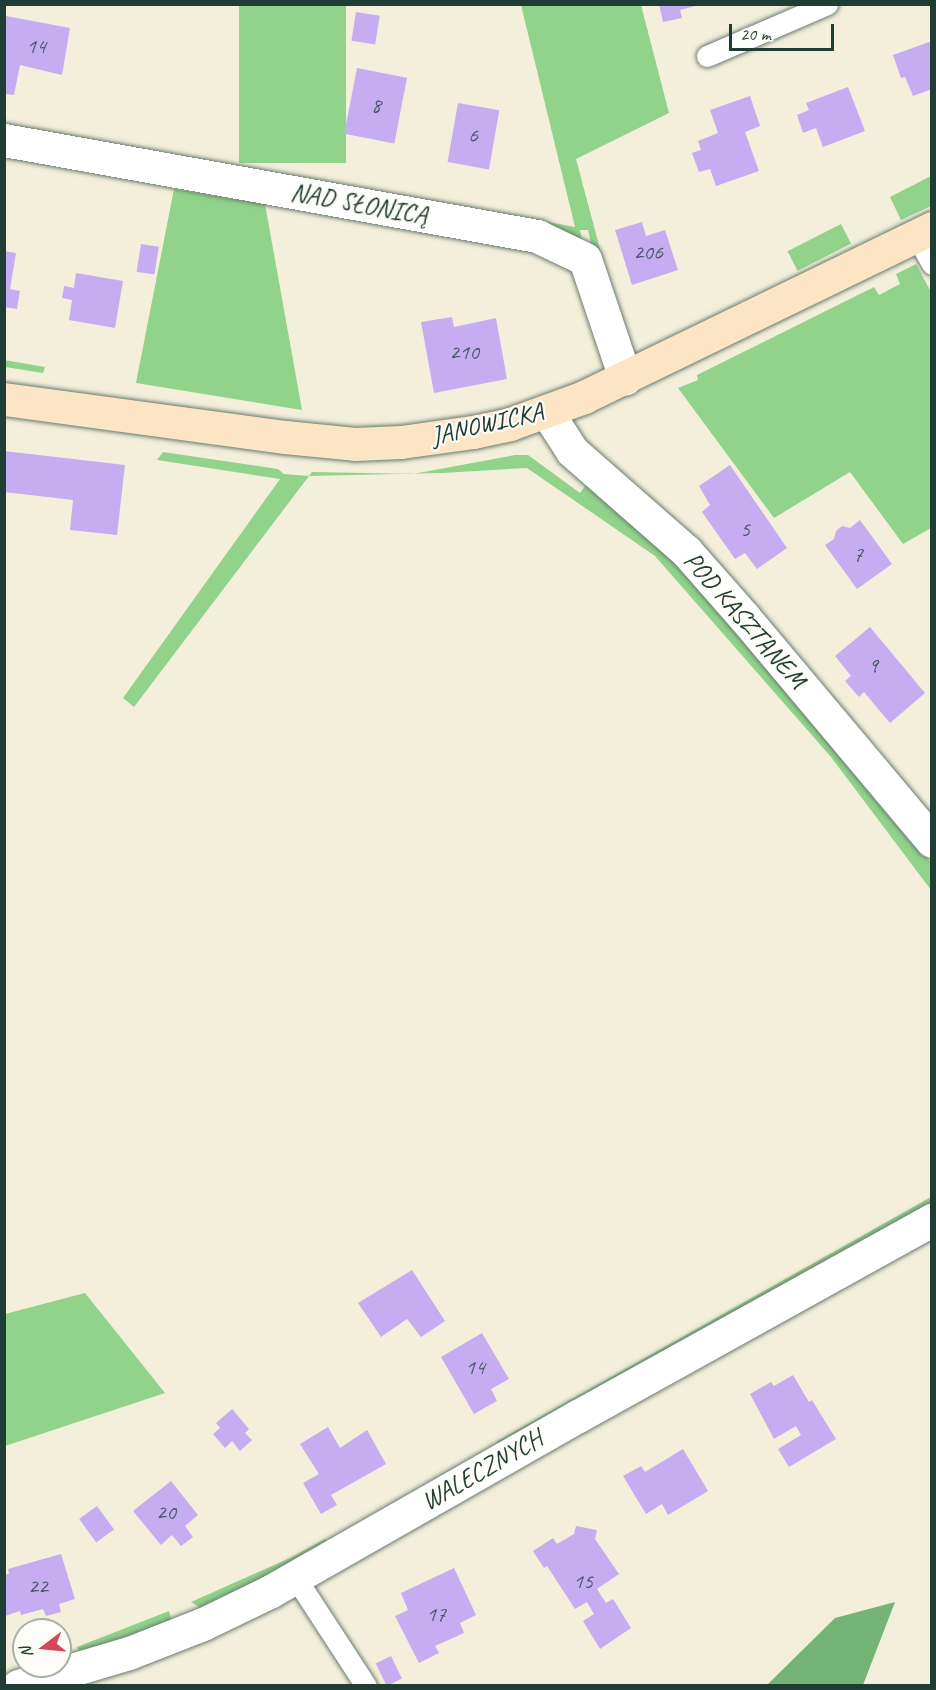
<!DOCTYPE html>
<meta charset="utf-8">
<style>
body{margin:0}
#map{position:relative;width:936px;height:1690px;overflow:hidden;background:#f3efdb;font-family:Caveat,sans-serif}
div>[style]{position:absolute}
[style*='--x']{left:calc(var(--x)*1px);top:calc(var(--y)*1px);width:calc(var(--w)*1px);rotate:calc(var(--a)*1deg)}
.green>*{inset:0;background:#91d38b;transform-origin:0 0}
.forest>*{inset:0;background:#74b577}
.building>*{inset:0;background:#c6adf2;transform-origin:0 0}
.roads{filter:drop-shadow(0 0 2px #697b6e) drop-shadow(0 0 2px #697b6e)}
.lane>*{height:21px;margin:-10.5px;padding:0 10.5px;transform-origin:10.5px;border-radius:10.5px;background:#fff}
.street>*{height:33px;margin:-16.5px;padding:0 16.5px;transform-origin:16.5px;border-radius:16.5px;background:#fff}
.secondary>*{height:33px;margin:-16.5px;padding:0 16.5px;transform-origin:16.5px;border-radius:16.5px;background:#fce5c4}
span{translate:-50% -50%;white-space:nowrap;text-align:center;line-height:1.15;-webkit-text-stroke:4.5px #fdfcf7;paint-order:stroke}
.number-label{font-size:22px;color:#495964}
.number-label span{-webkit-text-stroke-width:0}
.street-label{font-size:26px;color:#1f3d34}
.frame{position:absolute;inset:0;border:6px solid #1f3d34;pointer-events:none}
.north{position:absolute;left:12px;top:1618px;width:60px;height:60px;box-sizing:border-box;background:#fdfcf7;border:2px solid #a4b0a9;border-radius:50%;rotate:254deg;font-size:16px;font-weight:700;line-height:24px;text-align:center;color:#1f3d34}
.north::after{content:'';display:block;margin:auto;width:21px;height:27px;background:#d1495b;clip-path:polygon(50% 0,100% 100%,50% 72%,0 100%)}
.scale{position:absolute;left:729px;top:24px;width:105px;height:27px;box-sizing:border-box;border:3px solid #1f3d34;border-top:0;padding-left:8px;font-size:18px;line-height:21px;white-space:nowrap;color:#1f3d34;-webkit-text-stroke:4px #fdfcf7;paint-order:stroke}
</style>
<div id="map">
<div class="green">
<i style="left:239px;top:5px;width:107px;height:158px"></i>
<i style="clip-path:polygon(521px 5px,641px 5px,669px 113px,576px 159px,624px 339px,597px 269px,588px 230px,580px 230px,584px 251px,508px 215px,575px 227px)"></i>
<i style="clip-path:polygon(931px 176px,931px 206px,901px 220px,890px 197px)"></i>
<i style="clip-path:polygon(174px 189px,265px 204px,302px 410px,136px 383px)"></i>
<i style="left:841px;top:224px;width:22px;height:60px;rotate:63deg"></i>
<i style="clip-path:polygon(916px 264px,931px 292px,931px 528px,903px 544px,850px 472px,774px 518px,678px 388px,698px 380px,697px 375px,874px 287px,879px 295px,900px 284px,896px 274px)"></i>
<i style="clip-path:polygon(4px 360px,45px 367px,43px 373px,5px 367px)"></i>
<i style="clip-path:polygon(163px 452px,278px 469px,284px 474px,309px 476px,312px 472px,413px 474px,515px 455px,528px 455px,580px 493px,588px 482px,650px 536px,693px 580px,917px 844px,931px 863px,931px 890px,831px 757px,655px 556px,527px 468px,442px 473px,309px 476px,134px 707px,123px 698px,280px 479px,157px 460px)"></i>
<i style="clip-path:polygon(931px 1197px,931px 1209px,503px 1445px,496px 1442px)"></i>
<i style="clip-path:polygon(85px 1293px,165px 1393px,5px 1446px,5px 1314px)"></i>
<i style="clip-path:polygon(325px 1539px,329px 1547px,203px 1610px,191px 1602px,290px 1558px)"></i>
<i style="clip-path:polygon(169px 1611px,173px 1625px,81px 1658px,77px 1647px)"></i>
</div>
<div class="forest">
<i style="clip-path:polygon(895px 1602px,863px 1685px,767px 1685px,835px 1618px)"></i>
</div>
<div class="building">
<i style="clip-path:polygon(659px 4px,699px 4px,699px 5px,680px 10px,682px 18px,663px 22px)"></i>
<i style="left:356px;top:12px;width:24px;height:29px;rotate:9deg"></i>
<i style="clip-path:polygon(6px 16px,70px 28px,62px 75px,20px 65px,14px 95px,4px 94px)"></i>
<i style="clip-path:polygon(932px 41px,932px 89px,913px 96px,905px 77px,901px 78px,893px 55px)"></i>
<i style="left:357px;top:68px;width:51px;height:67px;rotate:11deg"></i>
<i style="clip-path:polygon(848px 87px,865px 131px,823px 147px,816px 128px,803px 133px,797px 115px,809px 110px,806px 103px)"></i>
<i style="clip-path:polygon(750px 96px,760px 126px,745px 132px,759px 171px,716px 186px,710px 169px,699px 172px,692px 153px,701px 150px,698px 141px,718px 133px,710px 110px)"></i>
<i style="left:458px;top:103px;width:42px;height:60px;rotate:10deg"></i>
<i style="clip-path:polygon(642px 222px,646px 236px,665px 230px,678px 270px,632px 285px,615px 230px)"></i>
<i style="left:141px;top:244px;width:18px;height:28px;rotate:9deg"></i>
<i style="clip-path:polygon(4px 251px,16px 253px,10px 289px,20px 291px,17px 309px,4px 307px)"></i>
<i style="clip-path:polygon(76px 273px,123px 281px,115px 328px,69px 320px,72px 300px,62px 298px,64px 286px,74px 288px)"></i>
<i style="clip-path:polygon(452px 317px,454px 327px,496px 318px,507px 379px,434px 393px,421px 322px)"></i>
<i style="clip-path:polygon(4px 451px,125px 465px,117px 535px,70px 530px,73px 500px,4px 492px)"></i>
<i style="clip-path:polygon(730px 465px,787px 548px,757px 569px,745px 553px,735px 559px,702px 512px,710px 505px,699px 486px)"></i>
<i style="clip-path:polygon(860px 520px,892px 564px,857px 589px,825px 545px,834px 539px,836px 531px,842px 526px,850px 528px)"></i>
<i style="clip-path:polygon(870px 627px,925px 693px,890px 723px,864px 692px,859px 697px,845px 681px,851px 676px,835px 656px)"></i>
<i style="clip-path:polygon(412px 1270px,445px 1321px,421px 1337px,407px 1319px,381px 1337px,358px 1303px)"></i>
<i style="clip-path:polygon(482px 1333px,509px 1379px,491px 1389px,497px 1401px,474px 1414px,441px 1357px)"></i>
<i style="clip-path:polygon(793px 1375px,809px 1402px,812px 1400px,836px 1439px,789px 1467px,778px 1449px,801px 1435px,796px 1426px,774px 1439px,750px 1394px,771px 1382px,774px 1386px)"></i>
<i style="clip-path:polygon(232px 1409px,249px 1429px,245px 1433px,252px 1440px,240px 1451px,232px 1441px,225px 1448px,213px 1434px,220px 1428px,216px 1423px)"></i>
<i style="clip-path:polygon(328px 1427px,340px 1448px,367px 1430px,386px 1464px,331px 1495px,337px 1505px,321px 1514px,303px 1483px,319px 1474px,300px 1444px)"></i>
<i style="clip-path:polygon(683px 1449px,708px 1491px,668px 1515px,662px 1504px,646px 1514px,623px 1476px,641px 1466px,645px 1472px)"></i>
<i style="clip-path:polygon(171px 1481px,198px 1515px,185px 1526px,193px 1537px,181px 1546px,172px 1535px,161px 1545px,133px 1511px)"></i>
<i style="left:97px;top:1506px;width:29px;height:22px;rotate:54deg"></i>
<i style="clip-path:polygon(576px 1526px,597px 1530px,595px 1539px,619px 1574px,597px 1589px,606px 1603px,613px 1599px,631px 1628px,600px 1649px,583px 1621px,594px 1614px,587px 1602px,575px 1609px,547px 1566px,544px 1568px,533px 1551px,553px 1538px,557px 1544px,574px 1534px)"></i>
<i style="clip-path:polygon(61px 1554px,75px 1599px,59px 1604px,61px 1612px,46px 1616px,43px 1609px,21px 1615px,20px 1611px,5px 1616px,5px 1575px,9px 1574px,8px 1569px)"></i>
<i style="clip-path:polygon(454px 1568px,476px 1615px,460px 1623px,464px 1633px,435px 1646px,439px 1653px,419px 1663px,395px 1616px,408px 1610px,401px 1593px)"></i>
<i style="left:391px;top:1656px;width:25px;height:17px;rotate:64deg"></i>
</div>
<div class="roads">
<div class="lane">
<i style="--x:707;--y:56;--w:131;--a:-23.4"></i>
<i style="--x:916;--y:235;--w:33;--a:61"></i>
<i style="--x:295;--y:1577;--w:130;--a:56.9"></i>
</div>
<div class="street">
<i style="--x:4;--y:140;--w:542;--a:10.21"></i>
<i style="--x:537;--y:236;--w:53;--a:25.6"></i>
<i style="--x:585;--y:259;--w:126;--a:71.4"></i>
<i style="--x:547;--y:412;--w:46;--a:57.3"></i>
<i style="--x:572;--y:451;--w:152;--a:41.3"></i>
<i style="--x:686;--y:551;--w:88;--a:48.7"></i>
<i style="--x:744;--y:617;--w:292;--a:50"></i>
<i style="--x:18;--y:1686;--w:116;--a:-16.6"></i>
<i style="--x:129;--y:1653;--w:79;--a:-21.4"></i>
<i style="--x:203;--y:1624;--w:76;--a:-25.9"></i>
<i style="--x:271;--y:1591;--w:353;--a:-29.7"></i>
<i style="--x:578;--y:1416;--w:405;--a:-29"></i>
</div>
<div class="secondary">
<i style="--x:4;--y:399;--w:284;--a:7.7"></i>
<i style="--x:285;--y:437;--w:70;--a:5.7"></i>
<i style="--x:355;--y:444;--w:46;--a:-2.5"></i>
<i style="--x:401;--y:442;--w:73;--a:-7.9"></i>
<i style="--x:473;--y:432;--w:38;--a:-12"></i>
<i style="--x:510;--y:424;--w:79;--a:-20"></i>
<i style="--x:584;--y:397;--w:387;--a:-25.9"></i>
</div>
</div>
<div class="number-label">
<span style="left:36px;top:47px">14</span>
<span style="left:376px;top:106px">8</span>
<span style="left:473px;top:136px">6</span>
<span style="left:648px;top:253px">206</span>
<span style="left:464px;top:353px">210</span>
<span style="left:745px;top:530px">5</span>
<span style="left:858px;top:555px">7</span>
<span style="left:873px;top:666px">9</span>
<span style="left:475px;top:1368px">14</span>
<span style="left:166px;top:1513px">20</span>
<span style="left:583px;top:1582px">15</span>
<span style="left:38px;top:1587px">22</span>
<span style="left:436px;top:1615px">17</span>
</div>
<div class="street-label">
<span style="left:359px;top:204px;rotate:10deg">NAD SŁONICĄ</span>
<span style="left:487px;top:424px;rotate:-13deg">JANOWICKA</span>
<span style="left:745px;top:620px;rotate:49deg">POD KASZTANEM</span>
<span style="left:482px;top:1470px;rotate:-30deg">WALECZNYCH</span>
</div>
<div class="frame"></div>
<div class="north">N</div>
<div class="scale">20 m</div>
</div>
